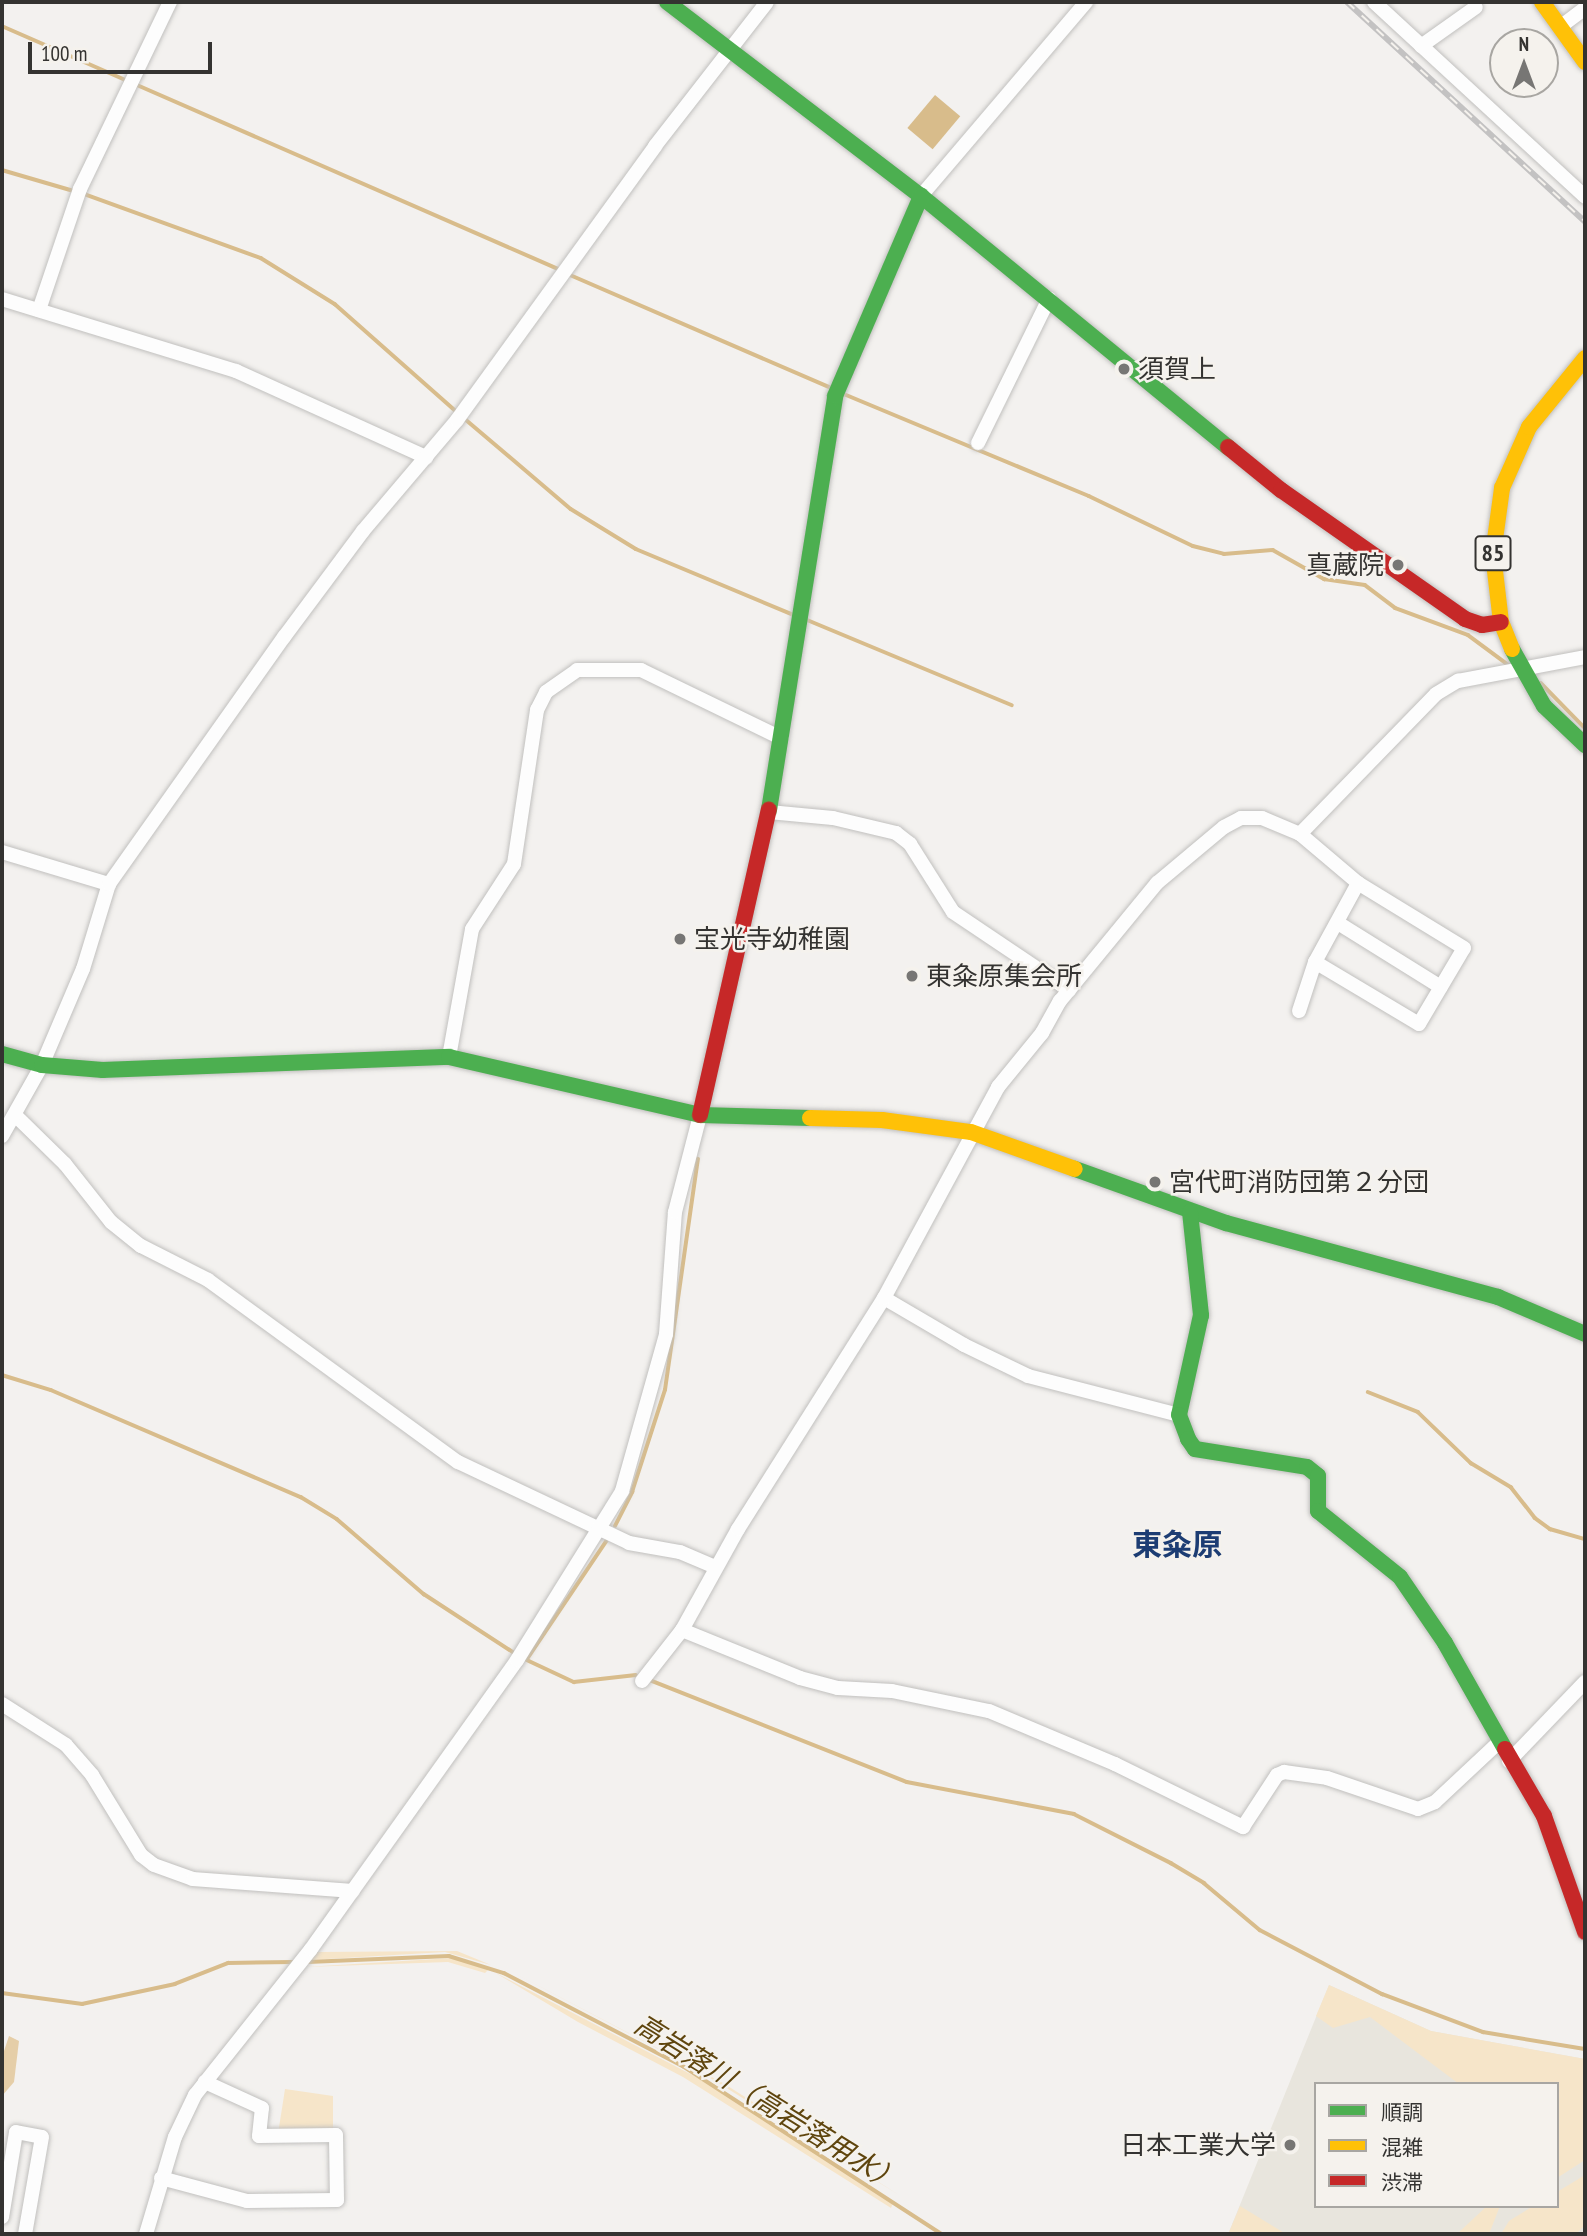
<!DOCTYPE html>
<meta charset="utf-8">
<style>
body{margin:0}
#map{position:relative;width:1587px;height:2236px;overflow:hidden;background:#f3f1ef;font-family:"PT Sans Narrow","Noto Sans JP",sans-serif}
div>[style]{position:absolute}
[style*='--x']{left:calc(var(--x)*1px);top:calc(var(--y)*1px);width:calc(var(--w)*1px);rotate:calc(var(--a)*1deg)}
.built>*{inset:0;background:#e8e5dd}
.green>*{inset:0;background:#f6e5c9}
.forest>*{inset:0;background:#e5cea8}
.water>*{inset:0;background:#d8bc8b;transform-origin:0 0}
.stream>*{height:3.5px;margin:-1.75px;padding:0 1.75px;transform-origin:1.75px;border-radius:1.75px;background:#d8bc8b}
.roads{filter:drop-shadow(0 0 2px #c1c0be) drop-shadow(0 0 2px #c1c0be)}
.street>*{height:14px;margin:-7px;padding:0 7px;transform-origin:7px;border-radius:7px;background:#fdfdfd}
.fast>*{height:16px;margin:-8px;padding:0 8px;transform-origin:8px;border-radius:8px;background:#4caf50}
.slow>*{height:16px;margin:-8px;padding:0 8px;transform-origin:8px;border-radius:8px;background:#ffc107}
.jam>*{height:16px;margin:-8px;padding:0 8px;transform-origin:8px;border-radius:8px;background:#c62828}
.rail>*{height:6px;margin-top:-3px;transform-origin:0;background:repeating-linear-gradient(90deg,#f5f2ed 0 10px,#c3c2c2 0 20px);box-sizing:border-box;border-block:2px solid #c3c2c2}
.dots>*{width:19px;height:19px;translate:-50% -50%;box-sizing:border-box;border:4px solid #f5f2ed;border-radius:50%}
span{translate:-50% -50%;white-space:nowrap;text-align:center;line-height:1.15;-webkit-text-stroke:5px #f5f2ed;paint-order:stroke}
.shield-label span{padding:2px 5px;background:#f5f2ed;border:2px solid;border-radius:5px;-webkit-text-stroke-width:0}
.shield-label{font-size:24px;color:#343331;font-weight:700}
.poi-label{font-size:26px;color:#343331}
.left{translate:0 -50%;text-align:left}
.right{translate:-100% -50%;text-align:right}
.water-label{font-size:28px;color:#5f450e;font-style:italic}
.quarter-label{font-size:30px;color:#1d3d73;font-weight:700}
.frame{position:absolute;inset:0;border:4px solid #343331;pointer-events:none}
.legend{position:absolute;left:1314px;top:2082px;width:245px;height:126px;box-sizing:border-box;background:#f5f2ed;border:2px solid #a8a6a2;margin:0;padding:9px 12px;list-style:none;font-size:21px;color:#343331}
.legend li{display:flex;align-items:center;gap:14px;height:35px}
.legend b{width:35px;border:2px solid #a8a6a2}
.north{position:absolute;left:1489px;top:28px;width:70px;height:70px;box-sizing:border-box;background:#f5f2ed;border:2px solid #a8a6a2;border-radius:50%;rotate:0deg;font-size:19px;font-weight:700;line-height:28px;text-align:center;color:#343331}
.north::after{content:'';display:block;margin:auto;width:24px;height:32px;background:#777674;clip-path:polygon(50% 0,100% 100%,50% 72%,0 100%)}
.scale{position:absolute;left:28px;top:42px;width:184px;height:32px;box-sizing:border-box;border:4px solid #343331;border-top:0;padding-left:9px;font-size:21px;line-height:24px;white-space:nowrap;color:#343331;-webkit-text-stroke:5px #f5f2ed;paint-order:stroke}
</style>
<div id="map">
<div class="built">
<i style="clip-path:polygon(evenodd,1329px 1985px,1431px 2031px,1585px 2059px,1585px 2234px,1229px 2232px,1329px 1985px,1316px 2084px,1557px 2084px,1557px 2206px,1316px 2206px,1316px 2084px)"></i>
</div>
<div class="green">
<i style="clip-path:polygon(457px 1951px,491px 1965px,445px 1952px,310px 1960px,315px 1952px)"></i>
<i style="clip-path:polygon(452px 1958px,488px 1970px,485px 1973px,448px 1962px,305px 1967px)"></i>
<i style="clip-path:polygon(497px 1964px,723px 2083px,899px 2195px,686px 2063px)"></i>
<i style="clip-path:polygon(494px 1972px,725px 2092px,893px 2203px,891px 2208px,683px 2077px,578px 2022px)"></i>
<i style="clip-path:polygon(1329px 1985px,1431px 2031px,1585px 2059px,1585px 2160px,1557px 2178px,1557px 2084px,1459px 2084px,1370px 2017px,1333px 2028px,1316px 2016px)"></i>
<i style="clip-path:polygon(285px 2089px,333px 2096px,333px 2133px,278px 2134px)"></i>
<i style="clip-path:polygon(1585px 2175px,1585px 2225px,1576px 2234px,1501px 2234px,1509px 2221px,1533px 2206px,1557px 2206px,1557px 2192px)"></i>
<i style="clip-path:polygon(1240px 2206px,1286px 2234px,1229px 2232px)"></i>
<i style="clip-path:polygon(1487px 2206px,1500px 2206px,1489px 2234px,1457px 2234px)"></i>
</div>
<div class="forest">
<i style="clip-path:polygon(9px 2036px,19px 2041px,14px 2082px,2px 2096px,2px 2057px)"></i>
</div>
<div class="water">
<i style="left:935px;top:95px;width:33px;height:43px;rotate:40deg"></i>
</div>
<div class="stream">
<i style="--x:2;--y:26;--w:137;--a:23.6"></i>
<i style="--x:135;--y:84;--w:465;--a:23.6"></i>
<i style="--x:2;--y:170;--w:78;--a:16.3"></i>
<i style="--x:84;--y:194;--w:188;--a:19.9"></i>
<i style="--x:261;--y:258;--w:87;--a:31.9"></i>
<i style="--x:335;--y:304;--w:164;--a:41.5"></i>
<i style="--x:568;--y:274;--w:287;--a:23.4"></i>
<i style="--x:844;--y:394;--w:265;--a:22.6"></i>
<i style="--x:1089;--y:496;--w:115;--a:25.7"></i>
<i style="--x:1193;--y:546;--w:32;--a:14"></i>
<i style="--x:1224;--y:554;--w:49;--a:-4.7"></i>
<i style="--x:1273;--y:550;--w:59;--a:29.6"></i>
<i style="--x:1324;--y:579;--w:41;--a:8.3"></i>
<i style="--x:1365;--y:585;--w:38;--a:37"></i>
<i style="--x:1395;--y:608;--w:78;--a:20.3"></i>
<i style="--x:1468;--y:635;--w:52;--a:36.4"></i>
<i style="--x:464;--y:418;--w:140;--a:40.4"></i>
<i style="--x:571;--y:509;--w:76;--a:31.6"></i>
<i style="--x:636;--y:549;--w:171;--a:22.7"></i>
<i style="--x:805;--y:619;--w:224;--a:22.6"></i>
<i style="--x:1541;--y:683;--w:63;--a:45.6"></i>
<i style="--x:2;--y:1375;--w:51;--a:17"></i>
<i style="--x:51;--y:1390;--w:272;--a:23.2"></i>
<i style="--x:301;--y:1497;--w:42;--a:31.4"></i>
<i style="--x:337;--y:1519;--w:115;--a:40.8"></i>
<i style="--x:424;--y:1594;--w:106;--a:33.1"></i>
<i style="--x:1368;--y:1392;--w:54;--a:21.8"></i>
<i style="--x:1418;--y:1412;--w:74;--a:43.9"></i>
<i style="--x:1471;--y:1463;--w:47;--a:31"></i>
<i style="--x:1511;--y:1487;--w:39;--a:52"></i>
<i style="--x:1535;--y:1518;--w:19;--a:36"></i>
<i style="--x:1550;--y:1529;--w:36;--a:16"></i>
<i style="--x:615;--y:1526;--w:38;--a:-63"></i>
<i style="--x:632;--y:1492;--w:107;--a:-72.1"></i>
<i style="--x:665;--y:1390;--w:233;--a:-81.9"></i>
<i style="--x:607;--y:1541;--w:143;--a:123.9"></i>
<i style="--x:527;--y:1660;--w:52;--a:25.1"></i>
<i style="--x:574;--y:1682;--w:62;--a:-6.4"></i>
<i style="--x:652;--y:1681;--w:274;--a:21.6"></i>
<i style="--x:907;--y:1782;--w:170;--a:10.8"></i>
<i style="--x:1074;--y:1814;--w:109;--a:26.8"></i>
<i style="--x:1171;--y:1863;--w:39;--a:31"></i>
<i style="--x:1204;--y:1883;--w:73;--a:40"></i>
<i style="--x:1260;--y:1930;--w:138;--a:27.7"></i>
<i style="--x:1382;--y:1994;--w:108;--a:20.6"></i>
<i style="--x:1483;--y:2032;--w:103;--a:9.5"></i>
<i style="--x:308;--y:1962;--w:141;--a:-2.4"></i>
<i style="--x:449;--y:1956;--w:58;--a:17.2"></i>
<i style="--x:504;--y:1973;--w:202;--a:27.5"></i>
<i style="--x:683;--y:2066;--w:309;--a:33"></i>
<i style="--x:2;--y:1993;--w:81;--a:7.8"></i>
<i style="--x:82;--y:2004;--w:95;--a:-12.1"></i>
<i style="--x:175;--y:1984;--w:57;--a:-21.6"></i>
<i style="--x:228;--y:1963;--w:65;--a:-0.9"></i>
</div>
<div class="roads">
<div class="street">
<i style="--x:1374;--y:2;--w:287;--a:42.7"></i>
<i style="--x:1560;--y:27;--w:31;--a:-37"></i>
<i style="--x:1421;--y:46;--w:67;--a:-35.3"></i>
<i style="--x:921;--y:196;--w:255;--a:-49.6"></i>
<i style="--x:2;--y:299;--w:245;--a:17.1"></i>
<i style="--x:236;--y:371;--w:209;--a:24.4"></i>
<i style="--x:39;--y:310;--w:128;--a:-71.3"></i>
<i style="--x:80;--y:189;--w:208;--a:-64.3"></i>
<i style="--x:978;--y:443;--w:161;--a:-63.8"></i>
<i style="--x:769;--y:812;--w:64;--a:5.4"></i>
<i style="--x:833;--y:818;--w:65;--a:13.4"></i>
<i style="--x:896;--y:833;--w:18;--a:38"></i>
<i style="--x:910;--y:844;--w:80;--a:57.7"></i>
<i style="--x:953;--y:912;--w:140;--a:33.9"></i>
<i style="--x:2;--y:852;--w:112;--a:16.7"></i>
<i style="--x:1338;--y:923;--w:121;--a:31.9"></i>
<i style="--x:1315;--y:962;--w:121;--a:30.8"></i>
<i style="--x:1419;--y:1024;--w:88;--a:-59.4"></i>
<i style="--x:1464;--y:948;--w:124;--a:-148.5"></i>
<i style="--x:1299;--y:1011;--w:52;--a:-71.9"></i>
<i style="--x:1315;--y:962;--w:90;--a:-61.4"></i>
<i style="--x:1358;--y:883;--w:76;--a:-139.8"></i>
<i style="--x:449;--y:1057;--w:130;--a:-79.8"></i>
<i style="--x:472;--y:929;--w:77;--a:-57.1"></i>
<i style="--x:514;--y:864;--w:156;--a:-81.5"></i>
<i style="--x:537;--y:710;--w:20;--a:-63"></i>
<i style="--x:546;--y:692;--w:38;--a:-35"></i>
<i style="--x:577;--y:670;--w:64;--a:0"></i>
<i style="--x:641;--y:670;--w:156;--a:25.9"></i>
<i style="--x:15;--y:1115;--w:70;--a:44.4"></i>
<i style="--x:65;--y:1164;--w:74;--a:51.6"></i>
<i style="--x:111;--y:1222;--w:38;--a:39"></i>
<i style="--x:141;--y:1246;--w:75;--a:26.9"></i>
<i style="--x:208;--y:1280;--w:309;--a:36.1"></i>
<i style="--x:458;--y:1462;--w:189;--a:25.3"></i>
<i style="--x:629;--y:1543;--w:52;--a:10"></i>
<i style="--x:680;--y:1552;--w:38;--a:23"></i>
<i style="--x:2;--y:1136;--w:81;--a:-60.6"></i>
<i style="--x:42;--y:1065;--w:104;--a:-66.9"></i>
<i style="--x:83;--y:969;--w:89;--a:-73"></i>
<i style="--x:109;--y:884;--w:303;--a:-54.7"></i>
<i style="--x:284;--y:637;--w:132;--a:-53.3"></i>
<i style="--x:363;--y:531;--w:145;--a:-49.7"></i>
<i style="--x:457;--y:420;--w:338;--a:-54.1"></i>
<i style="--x:655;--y:146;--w:182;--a:-52.1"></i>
<i style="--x:884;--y:1298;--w:93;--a:30.4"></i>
<i style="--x:964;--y:1345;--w:71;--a:25.8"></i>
<i style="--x:1028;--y:1376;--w:156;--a:14.5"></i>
<i style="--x:682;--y:1630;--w:127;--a:22.1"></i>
<i style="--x:800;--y:1678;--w:39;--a:15"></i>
<i style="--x:838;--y:1688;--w:54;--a:3.2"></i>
<i style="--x:892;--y:1691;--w:99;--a:11.7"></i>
<i style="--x:989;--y:1711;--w:137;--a:22.8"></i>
<i style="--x:1115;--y:1764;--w:143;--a:26.2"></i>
<i style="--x:1243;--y:1827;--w:62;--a:-56.8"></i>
<i style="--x:1277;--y:1775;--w:8;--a:-23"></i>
<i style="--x:1284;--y:1772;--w:43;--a:7.9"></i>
<i style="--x:1327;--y:1778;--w:96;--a:18.8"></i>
<i style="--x:1418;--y:1809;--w:18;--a:-22"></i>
<i style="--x:1435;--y:1802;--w:86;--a:-43.1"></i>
<i style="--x:642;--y:1681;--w:65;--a:-51.9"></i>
<i style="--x:682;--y:1630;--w:115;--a:-61"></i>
<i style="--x:738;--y:1529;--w:273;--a:-57.7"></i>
<i style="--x:884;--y:1298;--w:240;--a:-61.6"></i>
<i style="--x:998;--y:1087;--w:70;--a:-50.8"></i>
<i style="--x:1042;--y:1033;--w:37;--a:-61"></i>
<i style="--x:1060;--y:1001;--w:153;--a:-50.6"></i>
<i style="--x:1157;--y:883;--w:87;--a:-39.9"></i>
<i style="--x:1224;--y:827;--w:19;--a:-28"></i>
<i style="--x:1241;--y:818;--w:21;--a:0"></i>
<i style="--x:1262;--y:818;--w:41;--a:22.8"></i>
<i style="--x:1300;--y:834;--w:195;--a:-45.8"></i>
<i style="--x:1436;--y:694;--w:26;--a:-31"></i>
<i style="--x:1458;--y:681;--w:129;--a:-10.7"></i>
<i style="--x:2;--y:1704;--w:76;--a:32.6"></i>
<i style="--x:66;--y:1745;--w:40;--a:49"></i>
<i style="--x:92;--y:1775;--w:94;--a:58.5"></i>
<i style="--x:141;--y:1855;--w:16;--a:38"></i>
<i style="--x:154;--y:1865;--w:41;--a:19.7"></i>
<i style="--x:193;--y:1879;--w:160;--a:4.3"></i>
<i style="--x:1509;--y:1761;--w:110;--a:-46.1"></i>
<i style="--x:161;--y:2178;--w:89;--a:15"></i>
<i style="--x:247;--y:2201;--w:90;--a:-0.6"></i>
<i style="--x:337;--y:2200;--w:65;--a:-90.9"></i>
<i style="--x:336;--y:2135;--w:77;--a:179.3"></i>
<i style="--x:259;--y:2136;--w:28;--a:-84"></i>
<i style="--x:262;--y:2108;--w:63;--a:-155.5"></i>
<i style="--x:2;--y:2217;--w:86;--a:-80.6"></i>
<i style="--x:16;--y:2132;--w:26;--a:11"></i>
<i style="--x:42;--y:2137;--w:98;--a:99.9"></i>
<i style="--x:146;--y:2234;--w:101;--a:-73.4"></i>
<i style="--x:175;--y:2137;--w:47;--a:-64.5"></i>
<i style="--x:195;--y:2095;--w:186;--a:-51.5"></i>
<i style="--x:311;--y:1949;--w:355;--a:-54.5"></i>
<i style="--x:517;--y:1660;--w:199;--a:-58.1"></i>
<i style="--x:622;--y:1491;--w:163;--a:-74.3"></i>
<i style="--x:666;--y:1334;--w:122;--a:-85.8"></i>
<i style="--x:675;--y:1212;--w:100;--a:-75.5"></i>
</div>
<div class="fast">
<i style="--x:667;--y:2;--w:320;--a:37.4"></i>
<i style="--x:921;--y:196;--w:397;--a:39.3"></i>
<i style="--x:1512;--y:649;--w:65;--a:60.7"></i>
<i style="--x:1544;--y:706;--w:57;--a:43.6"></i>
<i style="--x:769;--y:810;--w:419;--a:-80.9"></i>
<i style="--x:835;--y:396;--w:218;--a:-66.7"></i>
<i style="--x:2;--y:1054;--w:41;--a:15.4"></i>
<i style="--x:42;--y:1065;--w:61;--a:4.7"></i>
<i style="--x:103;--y:1070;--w:346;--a:-2.2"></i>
<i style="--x:449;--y:1057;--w:258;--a:13"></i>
<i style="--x:700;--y:1115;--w:110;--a:1.6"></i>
<i style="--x:1075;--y:1169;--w:160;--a:19.7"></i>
<i style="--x:1226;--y:1223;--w:282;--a:15.2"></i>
<i style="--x:1498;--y:1297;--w:95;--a:23"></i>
<i style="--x:1190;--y:1212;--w:104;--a:83.9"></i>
<i style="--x:1201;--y:1315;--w:102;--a:102.4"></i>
<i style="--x:1179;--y:1415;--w:26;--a:69"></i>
<i style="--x:1188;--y:1439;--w:12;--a:55"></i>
<i style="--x:1195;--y:1449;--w:113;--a:9.1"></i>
<i style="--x:1307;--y:1467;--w:14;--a:39"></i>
<i style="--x:1318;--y:1476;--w:35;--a:90"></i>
<i style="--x:1318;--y:1511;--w:105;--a:38.8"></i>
<i style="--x:1400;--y:1577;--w:80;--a:55.7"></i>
<i style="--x:1445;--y:1643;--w:122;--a:60.5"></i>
</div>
<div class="slow">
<i style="--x:1542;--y:2;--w:74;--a:54.4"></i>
<i style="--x:1512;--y:649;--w:29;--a:-112"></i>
<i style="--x:1501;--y:622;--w:68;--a:-96.7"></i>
<i style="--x:1493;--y:554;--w:67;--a:-82.2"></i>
<i style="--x:1502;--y:488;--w:67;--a:-66.1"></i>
<i style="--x:1529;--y:427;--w:89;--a:-50.9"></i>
<i style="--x:810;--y:1118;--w:72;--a:1.6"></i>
<i style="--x:882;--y:1120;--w:90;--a:7.7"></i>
<i style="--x:971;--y:1132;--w:110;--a:19.6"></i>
</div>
<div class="jam">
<i style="--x:1228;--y:447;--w:68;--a:39.1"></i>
<i style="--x:1281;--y:490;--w:225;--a:35"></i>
<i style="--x:1465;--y:619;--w:18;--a:19"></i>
<i style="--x:1482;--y:625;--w:19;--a:-9"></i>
<i style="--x:700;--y:1115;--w:313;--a:-77.3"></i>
<i style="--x:1505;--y:1749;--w:78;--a:59.8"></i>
<i style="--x:1544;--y:1816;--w:123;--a:70.5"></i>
</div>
</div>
<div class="rail">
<i style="--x:1347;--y:2;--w:324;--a:42.7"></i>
</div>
<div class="dots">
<i style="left:1124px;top:369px;background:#777674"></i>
<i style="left:1398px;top:565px;background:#777674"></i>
<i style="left:680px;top:939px;background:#777674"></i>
<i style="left:912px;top:976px;background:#777674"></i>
<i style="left:1155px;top:1182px;background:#777674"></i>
<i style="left:1290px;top:2145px;background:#777674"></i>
</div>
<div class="shield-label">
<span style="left:1493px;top:553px">85</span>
</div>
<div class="poi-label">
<span class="left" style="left:1138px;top:369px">須賀上</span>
<span class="right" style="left:1384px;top:565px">真蔵院</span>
<span class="left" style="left:694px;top:939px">宝光寺幼稚園</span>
<span class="left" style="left:926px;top:976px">東粂原集会所</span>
<span class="left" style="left:1169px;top:1182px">宮代町消防団第２分団</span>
<span class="right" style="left:1276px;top:2145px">日本工業大学</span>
</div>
<div class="water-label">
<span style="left:768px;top:2103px;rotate:32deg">高岩落川（高岩落用水）</span>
</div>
<div class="quarter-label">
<span style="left:1177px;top:1544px">東粂原</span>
</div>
<div class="frame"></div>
<ul class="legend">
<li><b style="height:9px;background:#4caf50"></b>順調</li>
<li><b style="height:9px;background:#ffc107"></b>混雑</li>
<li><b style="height:9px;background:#c62828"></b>渋滞</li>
</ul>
<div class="north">N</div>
<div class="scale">100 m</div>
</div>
